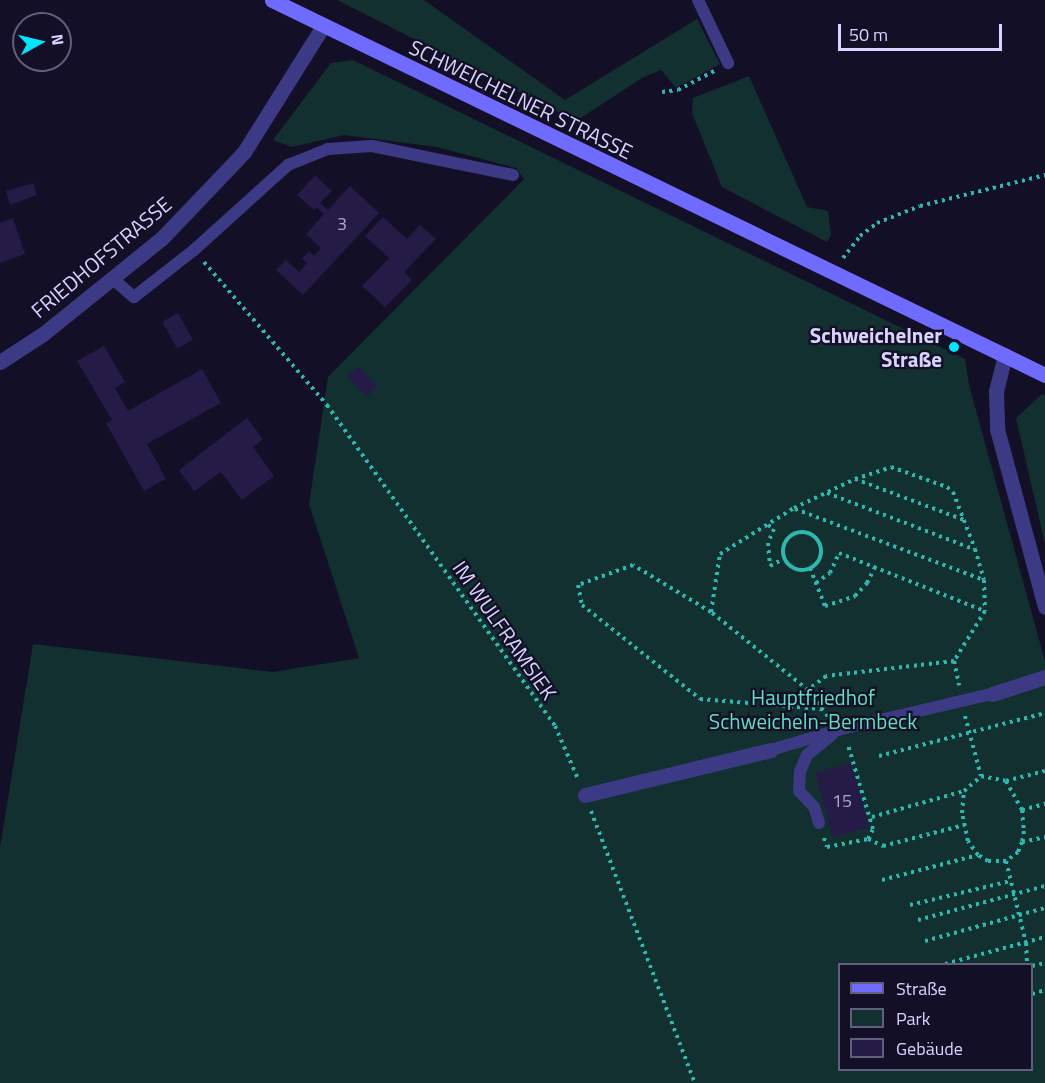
<!DOCTYPE html>
<meta charset="utf-8">
<style>
body{margin:0}
#map{position:relative;width:1045px;height:1083px;overflow:hidden;background:#130f26;font-family:"Titillium Web",sans-serif}
div>[style]{position:absolute}
[style*='--x']{left:calc(var(--x)*1px);top:calc(var(--y)*1px);width:calc(var(--w)*1px);rotate:calc(var(--a)*1deg)}
.green>*{inset:0;background:#12302f}
.building>*{inset:0;background:#241b47;transform-origin:0 0}
.path>*{height:4px;margin-top:-2px;transform-origin:0;background:repeating-linear-gradient(90deg,#2fb8b0 0 3px,transparent 0 7.5px)}
.path>.ring{margin:-2px;padding:0;box-sizing:content-box;background:none;border:4px solid #2fb8b0;border-radius:50%}
.lane>*{height:12px;margin:-6px;padding:0 6px;transform-origin:6px;border-radius:6px;background:#3d3a85}
.street>*{height:15px;margin:-7.5px;padding:0 7.5px;transform-origin:7.5px;border-radius:7.5px;background:#3d3a85}
.secondary>*{height:15px;margin:-7.5px;padding:0 7.5px;transform-origin:7.5px;border-radius:7.5px;background:#6f6bff}
.dots>*{width:16px;height:16px;translate:-50% -50%;box-sizing:border-box;border:3px solid #130f26;border-radius:50%}
span{translate:-50% -50%;white-space:nowrap;text-align:center;line-height:1.15;-webkit-text-stroke:4.5px #130f26;paint-order:stroke}
.number-label{font-size:18px;color:#aca6d1}
.number-label span{-webkit-text-stroke-width:0}
.street-label{font-size:21px;color:#d9d4ff}
.poi-label{font-size:21px;color:#d9d4ff;font-weight:700}
.right{translate:-100% -50%;text-align:right}
.park-label{font-size:21px;color:#5fe0c0}
.legend{position:absolute;left:838px;top:963px;width:195px;height:108px;box-sizing:border-box;background:#130f26;border:2px solid #625e7d;margin:0;padding:8px 10px;list-style:none;font-size:18px;color:#d9d4ff}
.legend li{display:flex;align-items:center;gap:12px;height:30px}
.legend b{width:30px;border:2px solid #625e7d}
.north{position:absolute;left:12px;top:12px;width:60px;height:60px;box-sizing:border-box;background:#130f26;border:2px solid #625e7d;border-radius:50%;rotate:82deg;font-size:16px;font-weight:700;line-height:24px;text-align:center;color:#d9d4ff}
.north::after{content:'';display:block;margin:auto;width:21px;height:27px;background:#00e5ff;clip-path:polygon(50% 0,100% 100%,50% 72%,0 100%)}
.scale{position:absolute;left:838px;top:24px;width:164px;height:27px;box-sizing:border-box;border:3px solid #d9d4ff;border-top:0;padding-left:8px;font-size:18px;line-height:21px;white-space:nowrap;color:#d9d4ff;-webkit-text-stroke:4px #130f26;paint-order:stroke}
</style>
<div id="map">
<div class="green">
<i style="clip-path:polygon(337px 0,424px 0,565px 100px,697px 19px,720px 64px,676px 88px,661px 70px,642px 78px,576px 121px)"></i>
<i style="clip-path:polygon(evenodd,353px 60px,965px 359px,969px 385px,1045px 661px,1045px 1083px,0 1083px,0 848px,33px 644px,273px 672px,359px 658px,309px 504px,328px 377px,524px 179px,516px 168px,437px 147px,344px 135px,292px 147px,273px 140px,331px 63px,353px 60px,840px 964px,1032px 964px,1032px 1070px,840px 1070px,840px 964px)"></i>
<i style="clip-path:polygon(749px 76px,807px 207px,828px 211px,831px 235px,827px 242px,722px 187px,692px 113px,693px 98px)"></i>
<i style="clip-path:polygon(1042px 394px,1045px 396px,1045px 544px,1016px 418px)"></i>
</div>
<div class="building">
<i style="clip-path:polygon(315px 175px,332px 191px,320px 203px,328px 210px,350px 186px,379px 213px,303px 295px,276px 270px,286px 260px,299px 272px,307px 263px,302px 259px,309px 251px,314px 256px,321px 248px,306px 234px,324px 214px,317px 207px,314px 210px,297px 195px)"></i>
<i style="clip-path:polygon(33px 183px,37px 195px,10px 205px,6px 191px)"></i>
<i style="clip-path:polygon(383px 217px,407px 239px,420px 225px,436px 239px,404px 272px,412px 280px,385px 307px,362px 286px,389px 258px,365px 236px)"></i>
<i style="clip-path:polygon(13px 218px,25px 254px,0 263px,0 223px)"></i>
<i style="left:178px;top:313px;width:31px;height:18px;rotate:61deg"></i>
<i style="clip-path:polygon(104px 346px,125px 382px,115px 388px,128px 411px,202px 369px,221px 403px,147px 444px,166px 479px,144px 491px,106px 423px,112px 420px,77px 361px)"></i>
<i style="left:358px;top:366px;width:28px;height:16px;rotate:45deg"></i>
<i style="clip-path:polygon(247px 418px,263px 439px,253px 447px,274px 476px,242px 500px,221px 472px,194px 491px,179px 470px)"></i>
<i style="left:852px;top:763px;width:67px;height:38px;rotate:75deg"></i>
</div>
<div class="path">
<i style="--x:662;--y:92;--w:16;--a:-7"></i>
<i style="--x:678;--y:90;--w:41;--a:-27.8"></i>
<i style="--x:843;--y:258;--w:28;--a:-52"></i>
<i style="--x:860;--y:236;--w:21;--a:-37"></i>
<i style="--x:877;--y:223;--w:46;--a:-21.6"></i>
<i style="--x:920;--y:206;--w:129;--a:-13.9"></i>
<i style="--x:204;--y:262;--w:189;--a:49.3"></i>
<i style="--x:327;--y:405;--w:394;--a:54.6"></i>
<i style="--x:555;--y:726;--w:58;--a:66.5"></i>
<i style="--x:855;--y:479;--w:116;--a:20.6"></i>
<i style="--x:827;--y:493;--w:157;--a:20.9"></i>
<i style="--x:795;--y:509;--w:202;--a:20.6"></i>
<i style="--x:768;--y:525;--w:7;--a:34"></i>
<i style="--x:774;--y:529;--w:15;--a:113"></i>
<i style="--x:768;--y:543;--w:23;--a:85"></i>
<i style="--x:770;--y:566;--w:17;--a:-28"></i>
<i class="ring" style="left:783px;top:532px;width:34px;height:34px"></i>
<i style="--x:810;--y:568;--w:41;--a:68.5"></i>
<i style="--x:825;--y:606;--w:32;--a:-18"></i>
<i style="--x:855;--y:596;--w:18;--a:-47"></i>
<i style="--x:867;--y:583;--w:18;--a:-63"></i>
<i style="--x:816;--y:583;--w:17;--a:-36"></i>
<i style="--x:830;--y:573;--w:22;--a:-66"></i>
<i style="--x:839;--y:553;--w:157;--a:21.7"></i>
<i style="--x:711;--y:612;--w:91;--a:-148.9"></i>
<i style="--x:633;--y:565;--w:59;--a:160"></i>
<i style="--x:578;--y:585;--w:20;--a:79"></i>
<i style="--x:582;--y:605;--w:151;--a:38.5"></i>
<i style="--x:700;--y:699;--w:122;--a:4.7"></i>
<i style="--x:954;--y:661;--w:25;--a:78"></i>
<i style="--x:808;--y:690;--w:124;--a:-141.2"></i>
<i style="--x:711;--y:612;--w:59;--a:-81.2"></i>
<i style="--x:720;--y:554;--w:87;--a:-31.9"></i>
<i style="--x:794;--y:508;--w:68;--a:-25.4"></i>
<i style="--x:855;--y:479;--w:38;--a:-18"></i>
<i style="--x:891;--y:467;--w:59;--a:19.7"></i>
<i style="--x:947;--y:487;--w:8;--a:40"></i>
<i style="--x:953;--y:492;--w:61;--a:68.9"></i>
<i style="--x:975;--y:549;--w:32;--a:74"></i>
<i style="--x:984;--y:580;--w:31;--a:88"></i>
<i style="--x:985;--y:611;--w:59;--a:121.8"></i>
<i style="--x:954;--y:661;--w:129;--a:173.3"></i>
<i style="--x:826;--y:676;--w:23;--a:142"></i>
<i style="--x:808;--y:690;--w:34;--a:53"></i>
<i style="--x:965;--y:716;--w:62;--a:75.1"></i>
<i style="--x:879;--y:756;--w:171;--a:-14.5"></i>
<i style="--x:981;--y:776;--w:25;--a:11"></i>
<i style="--x:1006;--y:781;--w:33;--a:61"></i>
<i style="--x:1022;--y:810;--w:21;--a:85"></i>
<i style="--x:1024;--y:831;--w:11;--a:100"></i>
<i style="--x:1022;--y:842;--w:11;--a:112"></i>
<i style="--x:1018;--y:852;--w:15;--a:143"></i>
<i style="--x:1006;--y:861;--w:18;--a:180"></i>
<i style="--x:988;--y:861;--w:12;--a:-149"></i>
<i style="--x:978;--y:855;--w:17;--a:-126"></i>
<i style="--x:968;--y:841;--w:29;--a:-102"></i>
<i style="--x:962;--y:813;--w:22;--a:-85"></i>
<i style="--x:964;--y:791;--w:23;--a:-41"></i>
<i style="--x:1006;--y:781;--w:40;--a:-14.4"></i>
<i style="--x:1022;--y:810;--w:24;--a:-15"></i>
<i style="--x:591;--y:811;--w:291;--a:69.1"></i>
<i style="--x:872;--y:817;--w:96;--a:-15.8"></i>
<i style="--x:824;--y:838;--w:9;--a:72"></i>
<i style="--x:827;--y:847;--w:42;--a:-11"></i>
<i style="--x:868;--y:839;--w:11;--a:-63"></i>
<i style="--x:873;--y:829;--w:88;--a:-106.6"></i>
<i style="--x:868;--y:839;--w:17;--a:25"></i>
<i style="--x:883;--y:846;--w:84;--a:-14.5"></i>
<i style="--x:1022;--y:842;--w:24;--a:-12"></i>
<i style="--x:1006;--y:861;--w:84;--a:76.3"></i>
<i style="--x:1026;--y:943;--w:21;--a:87"></i>
<i style="--x:882;--y:880;--w:99;--a:-14.6"></i>
<i style="--x:910;--y:905;--w:104;--a:-13.4"></i>
<i style="--x:918;--y:920;--w:131;--a:-15"></i>
<i style="--x:925;--y:941;--w:124;--a:-15.4"></i>
<i style="--x:945;--y:964;--w:104;--a:-15.1"></i>
<i style="--x:1032;--y:966;--w:13;--a:-13"></i>
<i style="--x:1032;--y:994;--w:14;--a:-17"></i>
</div>
<div class="lane">
<i style="--x:698;--y:0;--w:70;--a:64.5"></i>
<i style="--x:113;--y:279;--w:28;--a:41"></i>
<i style="--x:134;--y:297;--w:76;--a:-38.1"></i>
<i style="--x:194;--y:250;--w:127;--a:-42.1"></i>
<i style="--x:288;--y:165;--w:43;--a:-21.8"></i>
<i style="--x:328;--y:149;--w:44;--a:-3.9"></i>
<i style="--x:372;--y:146;--w:144;--a:11.6"></i>
<i style="--x:771;--y:750;--w:70;--a:-16.6"></i>
<i style="--x:838;--y:730;--w:158;--a:-13.2"></i>
<i style="--x:819;--y:823;--w:17;--a:-107"></i>
<i style="--x:814;--y:807;--w:22;--a:-133"></i>
<i style="--x:799;--y:791;--w:19;--a:-87"></i>
<i style="--x:800;--y:772;--w:18;--a:-68"></i>
<i style="--x:807;--y:755;--w:32;--a:-39"></i>
</div>
<div class="street">
<i style="--x:1005;--y:355;--w:38;--a:104"></i>
<i style="--x:996;--y:392;--w:37;--a:88"></i>
<i style="--x:997;--y:429;--w:184;--a:74.9"></i>
<i style="--x:0;--y:362;--w:51;--a:-33.1"></i>
<i style="--x:43;--y:334;--w:153;--a:-38.9"></i>
<i style="--x:162;--y:238;--w:97;--a:-46.3"></i>
<i style="--x:229;--y:168;--w:22;--a:-47"></i>
<i style="--x:244;--y:152;--w:149;--a:-57.9"></i>
<i style="--x:992;--y:694;--w:56;--a:-17.8"></i>
<i style="--x:585;--y:795;--w:191;--a:-13.6"></i>
</div>
<div class="secondary">
<i style="--x:272;--y:0;--w:859;--a:25.88"></i>
</div>
<div class="dots">
<i style="left:954px;top:347px;background:#00e5ff"></i>
</div>
<div class="number-label">
<span style="left:342px;top:224px">3</span>
<span style="left:842px;top:801px">15</span>
</div>
<div class="street-label">
<span style="left:521px;top:99px;rotate:26deg">SCHWEICHELNER STRASSE</span>
<span style="left:101px;top:257px;rotate:-40deg">FRIEDHOFSTRASSE</span>
<span style="left:505px;top:630px;rotate:55deg">IM WULFRAMSIEK</span>
</div>
<div class="poi-label">
<span class="right" style="left:942px;top:347px">Schweichelner<br>Straße</span>
</div>
<div class="park-label">
<span style="left:813px;top:709px">Hauptfriedhof<br>Schweicheln-Bermbeck</span>
</div>
<ul class="legend">
<li><b style="height:8px;background:#6f6bff"></b>Straße</li>
<li><b style="height:16px;background:#12302f"></b>Park</li>
<li><b style="height:16px;background:#241b47"></b>Gebäude</li>
</ul>
<div class="north">N</div>
<div class="scale">50 m</div>
</div>
